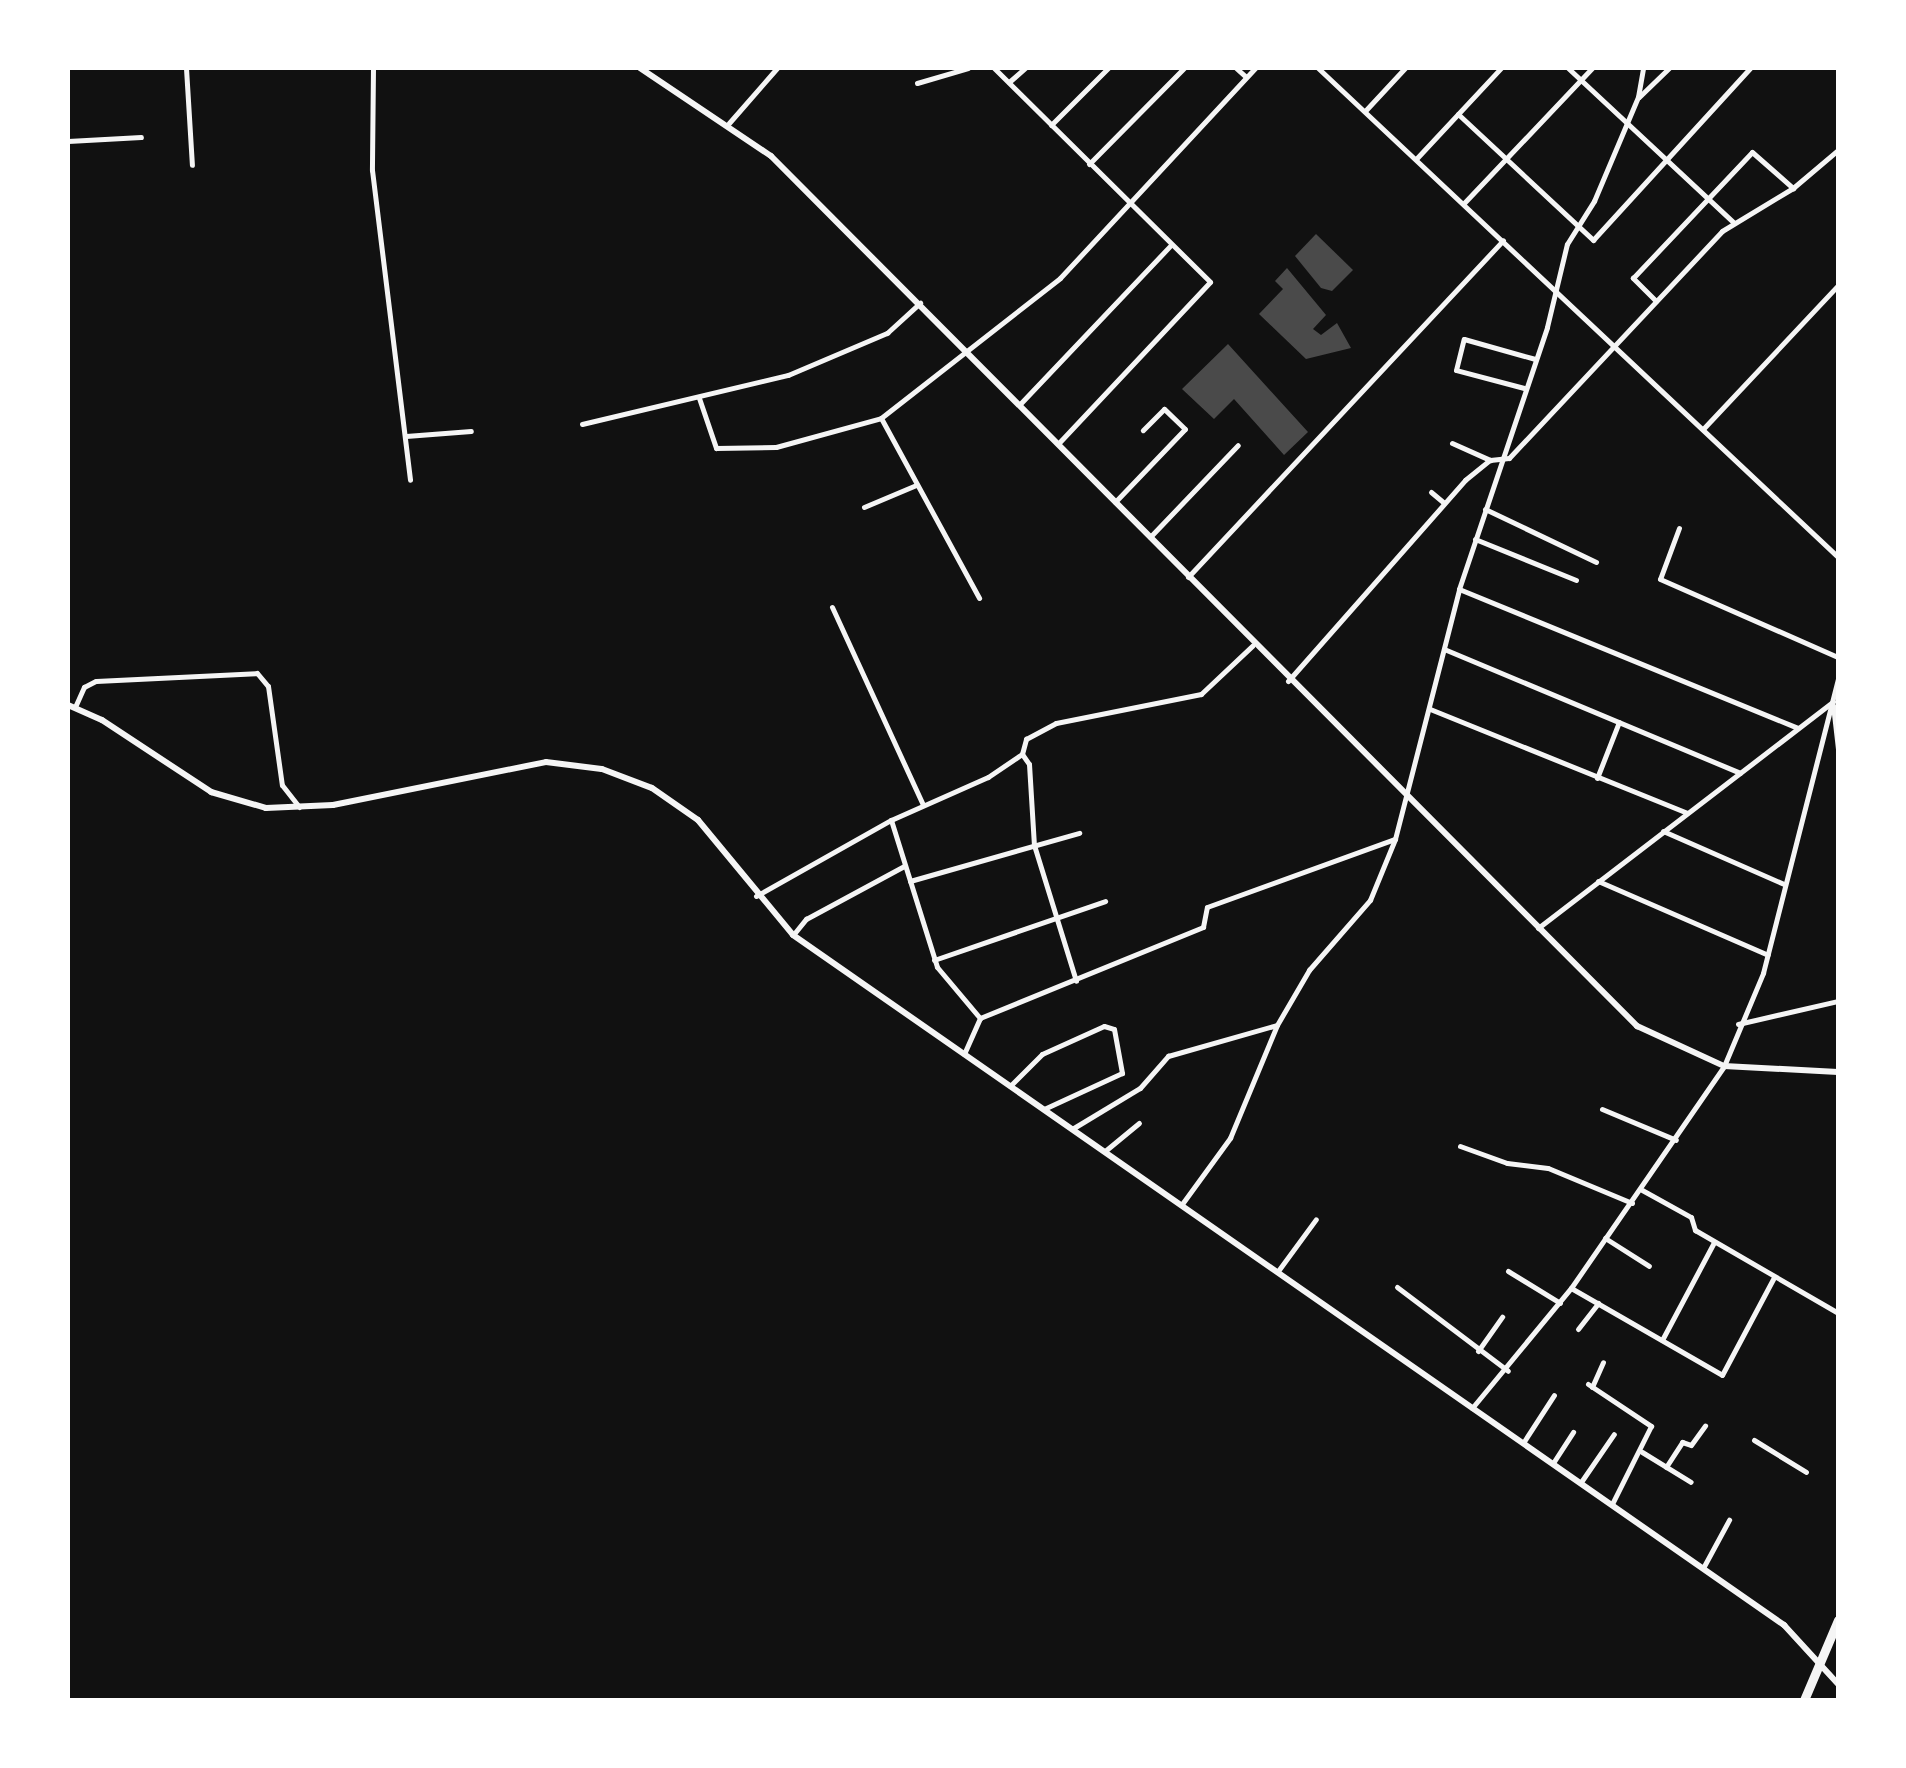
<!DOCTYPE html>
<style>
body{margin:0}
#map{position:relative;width:1906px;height:1768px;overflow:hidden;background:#111;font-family:"PT Sans",sans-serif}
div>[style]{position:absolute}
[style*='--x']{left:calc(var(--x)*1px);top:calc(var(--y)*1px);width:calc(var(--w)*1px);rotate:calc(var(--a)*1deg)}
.building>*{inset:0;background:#4a4a4a}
.minor>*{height:5px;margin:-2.5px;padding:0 2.5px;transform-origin:2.5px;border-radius:2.5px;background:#f5f5f5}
.tertiary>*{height:6px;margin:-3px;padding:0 3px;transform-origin:3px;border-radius:3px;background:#f5f5f5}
.trunk>*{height:9px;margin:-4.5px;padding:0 4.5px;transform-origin:4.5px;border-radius:4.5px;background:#f5f5f5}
span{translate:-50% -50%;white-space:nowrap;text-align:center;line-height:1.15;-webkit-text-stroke:9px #fff;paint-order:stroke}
.frame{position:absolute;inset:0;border:70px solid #fff;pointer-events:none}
</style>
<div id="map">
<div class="building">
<i style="clip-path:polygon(1316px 234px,1353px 270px,1332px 291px,1321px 288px,1295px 256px)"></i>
<i style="clip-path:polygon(1287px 268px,1326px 315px,1313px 329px,1321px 335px,1337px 323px,1351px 348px,1306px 359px,1259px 314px,1283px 289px,1275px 281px)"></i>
<i style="clip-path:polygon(1228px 344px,1308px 432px,1284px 455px,1234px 399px,1214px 419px,1182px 389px)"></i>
</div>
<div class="minor">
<i style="--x:186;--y:68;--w:97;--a:86.5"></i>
<i style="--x:373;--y:68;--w:102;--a:90.6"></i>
<i style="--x:372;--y:170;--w:312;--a:83"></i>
<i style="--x:994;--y:68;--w:304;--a:44.7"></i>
<i style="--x:1210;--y:282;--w:222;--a:133.2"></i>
<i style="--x:1236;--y:68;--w:13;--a:42"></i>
<i style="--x:1318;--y:68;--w:714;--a:43.24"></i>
<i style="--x:1568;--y:68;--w:227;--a:43"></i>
<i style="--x:1009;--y:82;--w:21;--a:-41"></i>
<i style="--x:917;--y:83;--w:53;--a:-16.4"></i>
<i style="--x:1639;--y:97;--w:42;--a:-44"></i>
<i style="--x:1365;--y:111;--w:59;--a:-47.1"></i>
<i style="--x:1458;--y:114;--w:185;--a:43"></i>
<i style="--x:1593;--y:240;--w:233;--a:-47.6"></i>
<i style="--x:729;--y:123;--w:73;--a:-48.9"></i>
<i style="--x:1051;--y:125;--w:81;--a:-45"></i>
<i style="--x:68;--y:141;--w:73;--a:-3.1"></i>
<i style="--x:1416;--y:159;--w:125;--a:-47"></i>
<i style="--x:1089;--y:164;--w:135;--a:-45.3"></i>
<i style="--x:1464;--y:203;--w:186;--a:-46.5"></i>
<i style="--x:1656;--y:301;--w:33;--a:-135"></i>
<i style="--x:1633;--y:278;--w:173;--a:-46.6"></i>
<i style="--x:1752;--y:152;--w:55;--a:41.3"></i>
<i style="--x:1524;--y:388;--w:70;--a:-165.2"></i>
<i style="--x:1456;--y:370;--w:32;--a:-76"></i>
<i style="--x:1464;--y:339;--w:74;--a:15.7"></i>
<i style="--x:699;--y:398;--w:53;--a:71.2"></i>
<i style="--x:716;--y:448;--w:60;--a:-1"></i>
<i style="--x:776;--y:447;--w:109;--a:-15.4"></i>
<i style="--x:881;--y:418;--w:227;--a:-38"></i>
<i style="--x:1060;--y:278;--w:287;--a:-47.1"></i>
<i style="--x:1020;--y:404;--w:219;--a:-46.5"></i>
<i style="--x:881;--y:418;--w:205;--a:61.4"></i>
<i style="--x:582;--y:424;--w:212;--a:-13.4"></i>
<i style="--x:788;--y:375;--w:108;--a:-23"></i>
<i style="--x:887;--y:333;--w:45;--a:-42.3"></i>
<i style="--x:1703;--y:429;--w:197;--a:-46.8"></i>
<i style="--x:406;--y:436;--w:65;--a:-4.4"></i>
<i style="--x:1452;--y:443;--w:42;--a:24.1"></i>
<i style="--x:1431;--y:492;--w:16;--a:40"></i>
<i style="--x:1115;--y:502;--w:101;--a:-46.2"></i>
<i style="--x:1185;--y:429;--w:29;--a:-136"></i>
<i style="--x:1164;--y:409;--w:30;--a:135"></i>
<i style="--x:864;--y:507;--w:56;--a:-22.9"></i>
<i style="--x:1485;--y:509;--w:123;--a:25.5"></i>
<i style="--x:1679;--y:528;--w:54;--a:110.4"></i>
<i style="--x:1660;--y:579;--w:194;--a:23.7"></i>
<i style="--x:1150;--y:537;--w:127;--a:-46.3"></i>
<i style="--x:1475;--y:539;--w:109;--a:22.1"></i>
<i style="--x:1188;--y:577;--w:461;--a:-46.9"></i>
<i style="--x:1459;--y:589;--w:366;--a:22.3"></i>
<i style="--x:832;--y:607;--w:218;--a:65.3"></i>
<i style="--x:1444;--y:649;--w:321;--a:22.7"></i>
<i style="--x:1288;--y:681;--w:268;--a:-48.6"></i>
<i style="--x:1465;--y:480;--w:32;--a:-39"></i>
<i style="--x:1490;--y:460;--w:19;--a:-6"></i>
<i style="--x:1509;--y:458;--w:311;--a:-46.8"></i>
<i style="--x:1722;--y:231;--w:83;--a:-31.2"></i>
<i style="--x:1793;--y:188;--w:59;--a:-40.2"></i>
<i style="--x:1833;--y:705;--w:44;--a:83.5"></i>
<i style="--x:75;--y:707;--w:22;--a:-66"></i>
<i style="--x:84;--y:687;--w:13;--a:-27"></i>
<i style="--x:96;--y:681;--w:161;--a:-2.8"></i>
<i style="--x:257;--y:673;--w:17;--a:50"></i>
<i style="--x:268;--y:686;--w:100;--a:82"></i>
<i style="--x:282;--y:785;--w:28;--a:52"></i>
<i style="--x:1430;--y:709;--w:277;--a:22"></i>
<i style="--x:1022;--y:754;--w:12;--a:55"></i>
<i style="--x:1029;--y:764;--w:81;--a:86.5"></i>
<i style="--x:1034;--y:845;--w:142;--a:72.8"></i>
<i style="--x:1597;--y:778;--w:60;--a:-68.6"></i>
<i style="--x:1838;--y:814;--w:9;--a:90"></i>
<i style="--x:891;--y:820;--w:154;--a:72.6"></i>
<i style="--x:937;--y:967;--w:67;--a:49.9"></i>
<i style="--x:1663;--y:831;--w:132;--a:23.7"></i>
<i style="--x:910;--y:881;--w:176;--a:-15.9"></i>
<i style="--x:1598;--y:881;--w:185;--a:23.5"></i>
<i style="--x:756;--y:896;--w:155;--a:-29.4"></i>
<i style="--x:891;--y:820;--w:106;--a:-23.9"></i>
<i style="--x:988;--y:777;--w:41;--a:-34.1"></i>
<i style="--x:1022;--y:754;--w:16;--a:-75"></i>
<i style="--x:1026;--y:739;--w:34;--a:-28"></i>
<i style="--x:1056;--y:723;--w:148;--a:-11.3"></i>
<i style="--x:1201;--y:694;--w:71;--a:-43.3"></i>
<i style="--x:1538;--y:928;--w:372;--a:-37.5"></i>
<i style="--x:793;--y:935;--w:21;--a:-51"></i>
<i style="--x:806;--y:919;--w:111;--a:-28.4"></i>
<i style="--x:934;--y:960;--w:181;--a:-19"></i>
<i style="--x:1738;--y:1024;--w:103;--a:-13"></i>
<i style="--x:964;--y:1054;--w:39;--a:-66"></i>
<i style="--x:980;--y:1018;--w:241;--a:-22.2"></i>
<i style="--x:1203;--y:927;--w:20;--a:-79"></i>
<i style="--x:1207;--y:907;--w:200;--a:-19.9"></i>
<i style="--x:1010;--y:1086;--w:45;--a:-45"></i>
<i style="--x:1042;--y:1054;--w:68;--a:-24.3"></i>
<i style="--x:1104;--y:1026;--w:10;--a:17"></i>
<i style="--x:1114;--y:1029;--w:45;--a:79.7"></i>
<i style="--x:1122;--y:1073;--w:86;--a:155.2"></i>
<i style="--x:1602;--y:1109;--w:80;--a:22.7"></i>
<i style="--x:1072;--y:1129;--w:79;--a:-31.1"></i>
<i style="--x:1140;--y:1088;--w:43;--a:-48.8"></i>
<i style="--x:1168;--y:1056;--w:113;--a:-15.9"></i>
<i style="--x:1460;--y:1146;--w:50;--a:19.9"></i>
<i style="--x:1507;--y:1163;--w:41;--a:7"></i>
<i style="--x:1548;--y:1168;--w:91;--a:22.6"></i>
<i style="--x:1105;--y:1151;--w:44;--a:-39.5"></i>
<i style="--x:1642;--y:1190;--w:56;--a:28.9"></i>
<i style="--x:1691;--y:1217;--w:14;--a:73"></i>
<i style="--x:1695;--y:1230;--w:165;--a:30.1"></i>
<i style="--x:1182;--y:1204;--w:82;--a:-54"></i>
<i style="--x:1230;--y:1138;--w:122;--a:-67.4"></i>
<i style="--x:1277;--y:1025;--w:64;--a:-59.8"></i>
<i style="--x:1309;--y:970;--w:93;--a:-48.9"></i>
<i style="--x:1370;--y:900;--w:66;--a:-67.7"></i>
<i style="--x:1395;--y:839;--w:258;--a:-75.6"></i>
<i style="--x:1459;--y:589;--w:276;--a:-71.4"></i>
<i style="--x:1547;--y:327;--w:85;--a:-76.5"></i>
<i style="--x:1567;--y:244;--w:51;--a:-57.9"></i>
<i style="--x:1594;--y:201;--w:113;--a:-67.1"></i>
<i style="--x:1638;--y:97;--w:29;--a:-80"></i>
<i style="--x:1605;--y:1238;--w:52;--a:32.5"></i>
<i style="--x:1278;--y:1271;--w:64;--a:-53.8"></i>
<i style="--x:1508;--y:1271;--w:61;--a:31.6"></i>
<i style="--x:1397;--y:1287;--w:139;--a:37.1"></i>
<i style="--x:1571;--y:1288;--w:174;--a:29.9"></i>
<i style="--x:1722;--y:1375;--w:111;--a:-62"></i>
<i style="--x:1578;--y:1329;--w:33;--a:-52"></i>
<i style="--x:1662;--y:1340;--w:111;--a:-62"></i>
<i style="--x:1478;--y:1351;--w:42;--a:-54.8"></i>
<i style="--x:1588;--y:1384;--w:76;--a:33.7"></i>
<i style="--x:1651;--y:1426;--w:87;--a:116.6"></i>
<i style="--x:1592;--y:1387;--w:27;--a:-66"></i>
<i style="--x:1472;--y:1408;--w:156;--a:-50.5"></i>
<i style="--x:1571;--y:1288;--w:270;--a:-55.4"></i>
<i style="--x:1724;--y:1066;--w:101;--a:-67.2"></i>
<i style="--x:1763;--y:973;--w:304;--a:-75.7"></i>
<i style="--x:1754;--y:1440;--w:61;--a:31.6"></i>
<i style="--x:1523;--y:1443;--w:57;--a:-57.1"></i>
<i style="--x:1642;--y:1452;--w:57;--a:31.5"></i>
<i style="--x:1553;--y:1463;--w:37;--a:-57"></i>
<i style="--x:1666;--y:1467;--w:30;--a:-57"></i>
<i style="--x:1682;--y:1442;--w:9;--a:18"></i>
<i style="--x:1691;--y:1445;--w:24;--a:-54"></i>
<i style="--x:1581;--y:1482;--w:58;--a:-55.5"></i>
<i style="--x:1703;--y:1568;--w:55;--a:-61.6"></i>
</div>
<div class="tertiary">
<i style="--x:640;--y:68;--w:158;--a:33.9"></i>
<i style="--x:771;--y:156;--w:1228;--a:45.13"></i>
<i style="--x:1637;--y:1026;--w:96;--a:24.7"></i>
<i style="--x:1724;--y:1066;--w:114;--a:3"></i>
<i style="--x:68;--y:705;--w:37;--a:24"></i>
<i style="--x:102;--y:720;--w:131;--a:33.4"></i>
<i style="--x:211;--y:792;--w:57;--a:16.2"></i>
<i style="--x:266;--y:808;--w:67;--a:-2.6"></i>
<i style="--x:333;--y:805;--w:217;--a:-11.4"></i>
<i style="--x:546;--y:762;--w:56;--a:7.1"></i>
<i style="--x:602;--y:769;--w:53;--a:20.8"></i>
<i style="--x:652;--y:788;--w:56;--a:34.8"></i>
<i style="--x:698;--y:820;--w:149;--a:50.4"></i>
<i style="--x:793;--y:935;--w:1208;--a:34.85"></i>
<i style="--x:1784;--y:1625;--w:80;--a:47.5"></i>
</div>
<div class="trunk">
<i style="--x:1804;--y:1700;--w:87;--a:-67"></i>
</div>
<div class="frame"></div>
</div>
